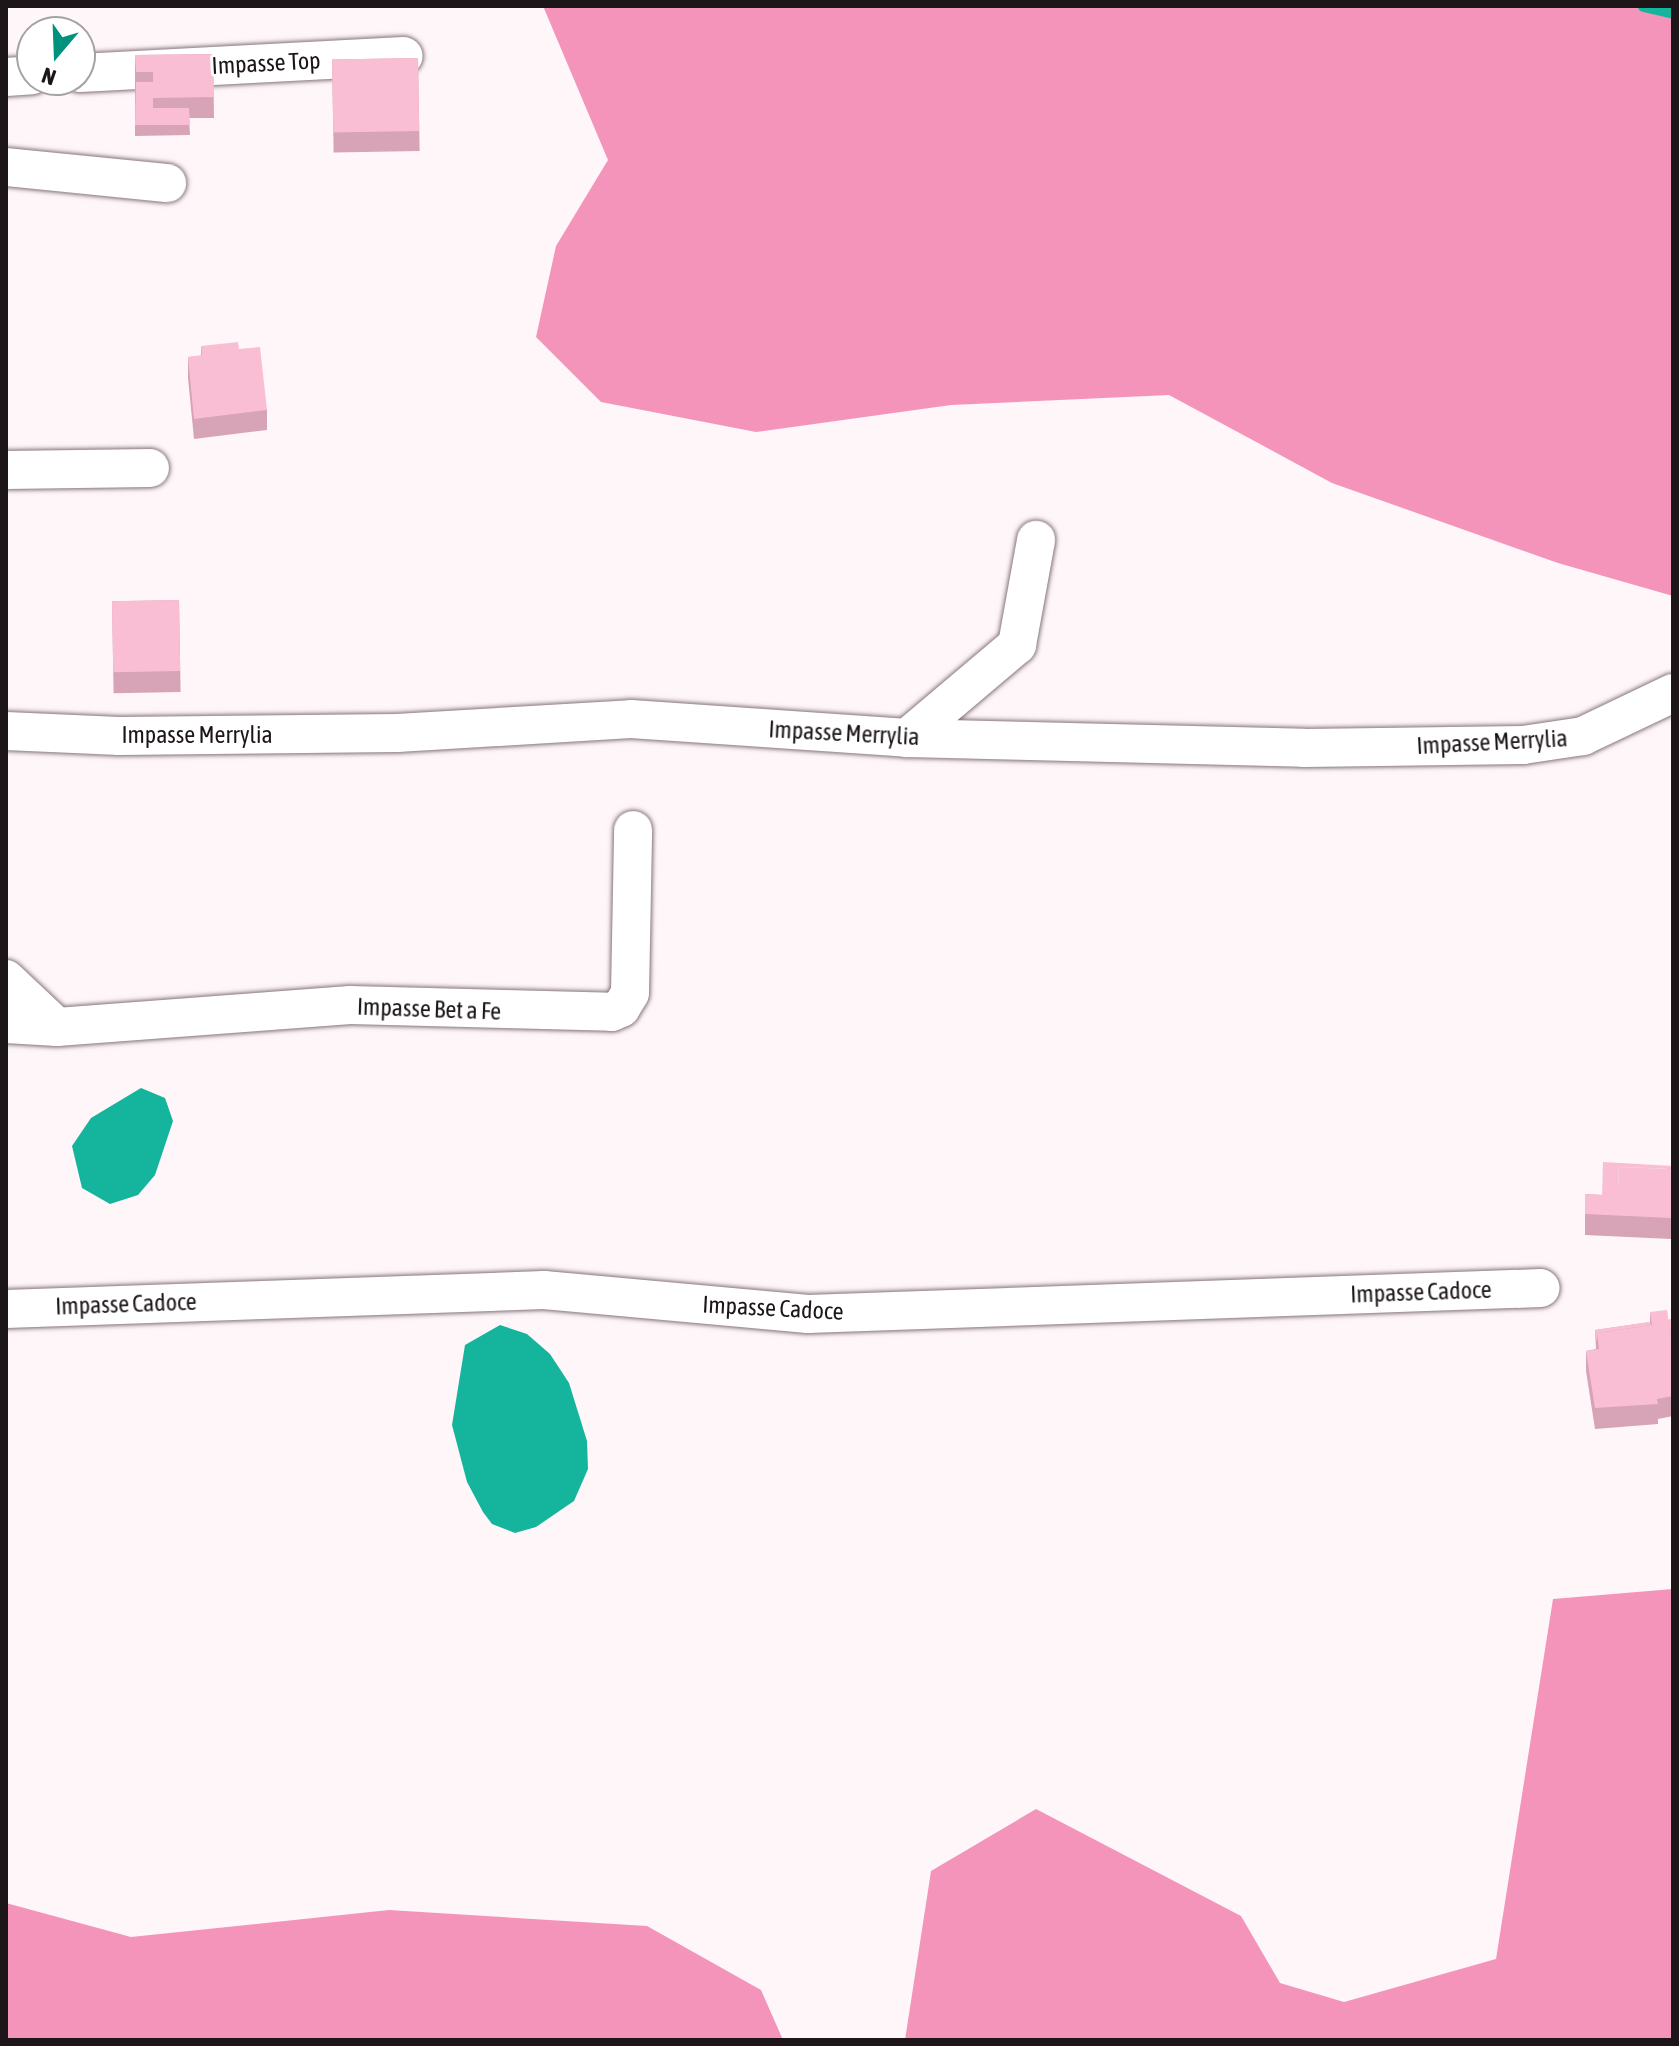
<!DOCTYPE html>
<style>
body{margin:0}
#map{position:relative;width:1679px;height:2046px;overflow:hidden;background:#fef6f9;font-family:"Asap Condensed",sans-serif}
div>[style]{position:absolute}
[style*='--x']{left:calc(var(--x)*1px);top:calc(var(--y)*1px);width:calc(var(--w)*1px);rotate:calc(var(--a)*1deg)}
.forest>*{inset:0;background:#f494ba}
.water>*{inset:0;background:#15b49d}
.stream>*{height:11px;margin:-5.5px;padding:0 5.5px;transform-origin:5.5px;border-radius:5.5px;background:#15b49d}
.roads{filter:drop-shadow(0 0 2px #86767c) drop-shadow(0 0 2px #86767c)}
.minor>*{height:38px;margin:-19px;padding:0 19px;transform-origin:19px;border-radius:19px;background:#fff}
.wall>*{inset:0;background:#d7a3b6;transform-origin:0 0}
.building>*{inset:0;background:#fabed4;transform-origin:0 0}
span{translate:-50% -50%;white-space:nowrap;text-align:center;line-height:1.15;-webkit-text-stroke:6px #fff;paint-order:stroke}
.street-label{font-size:24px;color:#1d1619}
.frame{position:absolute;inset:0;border:8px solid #1d1619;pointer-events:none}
.north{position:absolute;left:16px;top:16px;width:80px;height:80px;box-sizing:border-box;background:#fff;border:2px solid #a5a2a3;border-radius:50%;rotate:199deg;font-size:22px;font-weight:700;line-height:32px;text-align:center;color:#1d1619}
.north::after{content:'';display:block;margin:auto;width:28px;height:36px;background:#00927f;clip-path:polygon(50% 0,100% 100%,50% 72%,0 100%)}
</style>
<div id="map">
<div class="forest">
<i style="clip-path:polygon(543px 6px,1673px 6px,1673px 596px,1558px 563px,1332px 483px,1169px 395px,951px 405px,756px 432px,601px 402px,536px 337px,556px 246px,608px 160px)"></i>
<i style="clip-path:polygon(1673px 1589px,1673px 2040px,905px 2040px,931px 1871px,1036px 1809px,1241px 1916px,1280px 1983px,1344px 2002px,1496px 1959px,1553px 1599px)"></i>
<i style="clip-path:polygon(6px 1903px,131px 1937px,389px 1910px,647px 1926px,761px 1990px,783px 2040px,6px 2040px)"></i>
</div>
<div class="water">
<i style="clip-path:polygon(141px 1088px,165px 1098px,173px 1121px,155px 1175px,138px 1195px,110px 1204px,82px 1188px,72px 1146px,91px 1118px)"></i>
<i style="clip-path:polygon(500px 1325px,527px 1334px,550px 1354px,569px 1383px,587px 1441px,588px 1469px,574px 1501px,536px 1527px,515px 1533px,492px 1524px,483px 1512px,467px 1482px,452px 1425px,465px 1345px)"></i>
</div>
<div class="stream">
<i style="--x:1643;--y:6;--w:31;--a:13"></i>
</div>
<div class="roads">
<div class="minor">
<i style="--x:80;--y:73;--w:324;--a:-3"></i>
<i style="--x:6;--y:77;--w:26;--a:-4"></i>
<i style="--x:6;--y:167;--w:162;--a:5.7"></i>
<i style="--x:6;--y:470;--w:144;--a:-0.8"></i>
<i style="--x:6;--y:731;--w:113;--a:2.5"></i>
<i style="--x:119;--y:736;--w:278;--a:-0.6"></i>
<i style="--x:397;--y:733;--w:234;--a:-3.4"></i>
<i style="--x:631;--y:719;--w:277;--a:3.9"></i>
<i style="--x:907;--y:738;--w:397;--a:1.4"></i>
<i style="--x:1304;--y:748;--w:219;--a:-0.8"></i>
<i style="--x:1523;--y:745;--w:61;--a:-8.5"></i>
<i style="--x:1583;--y:736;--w:100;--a:-25.5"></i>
<i style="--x:907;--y:738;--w:144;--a:-40.2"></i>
<i style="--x:1017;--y:645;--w:107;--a:-79.7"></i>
<i style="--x:6;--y:979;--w:70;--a:43.3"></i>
<i style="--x:6;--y:1024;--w:51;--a:3.4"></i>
<i style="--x:57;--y:1027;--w:294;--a:-4.3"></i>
<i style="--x:350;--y:1005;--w:262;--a:1.5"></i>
<i style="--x:612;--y:1012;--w:10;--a:-24"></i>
<i style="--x:621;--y:1008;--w:17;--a:-59"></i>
<i style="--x:630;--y:993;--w:163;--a:-88.9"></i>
<i style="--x:6;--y:1309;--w:538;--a:-2.02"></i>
<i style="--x:544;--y:1290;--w:265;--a:5.2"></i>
<i style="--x:808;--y:1314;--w:733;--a:-2.03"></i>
</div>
</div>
<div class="wall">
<i style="clip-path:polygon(213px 54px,214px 118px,189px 118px,190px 135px,135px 136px,135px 55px)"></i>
<i style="left:418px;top:58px;width:93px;height:86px;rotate:89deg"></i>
<i style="clip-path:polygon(201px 346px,239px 349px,267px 410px,267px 430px,194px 439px,188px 378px,188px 357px,201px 356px)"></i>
<i style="left:179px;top:600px;width:92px;height:67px;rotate:89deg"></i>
<i style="clip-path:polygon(1673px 1166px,1671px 1239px,1585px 1235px,1585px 1194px,1602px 1195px)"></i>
<i style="clip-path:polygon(1650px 1312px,1668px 1320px,1673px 1319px,1673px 1416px,1658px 1419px,1658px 1424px,1595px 1429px,1586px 1371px,1586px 1351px,1596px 1349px,1595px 1330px,1650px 1322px)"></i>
</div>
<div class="building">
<i style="clip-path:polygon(213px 54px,214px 97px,153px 98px,153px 72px,136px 72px,135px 55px)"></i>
<i style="left:418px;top:58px;width:73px;height:86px;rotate:89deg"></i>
<i style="clip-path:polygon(136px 82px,153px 82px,153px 108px,189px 108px,190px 125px,135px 125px)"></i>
<i style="clip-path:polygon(238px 342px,239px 349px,260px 347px,267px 410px,194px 419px,188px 357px,202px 355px,201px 346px)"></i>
<i style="left:179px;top:600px;width:71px;height:67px;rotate:89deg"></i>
<i style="clip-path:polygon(1603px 1162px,1673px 1166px,1673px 1169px,1619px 1167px,1618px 1188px,1607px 1188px,1607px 1195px,1602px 1195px)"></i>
<i style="clip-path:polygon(1619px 1167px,1673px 1169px,1671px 1218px,1585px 1214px,1585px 1194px,1607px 1195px,1607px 1188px,1618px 1188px)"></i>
<i style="clip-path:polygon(1667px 1310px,1673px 1352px,1673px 1396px,1657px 1399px,1658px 1404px,1595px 1408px,1586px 1351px,1599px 1349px,1597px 1333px,1652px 1325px,1650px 1312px)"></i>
<i style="clip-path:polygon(1673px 1319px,1673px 1343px,1672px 1343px,1668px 1320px)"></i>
<i style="clip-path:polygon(1650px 1322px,1651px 1325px,1597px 1333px,1597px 1343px,1595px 1330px)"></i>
</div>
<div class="street-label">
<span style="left:266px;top:63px;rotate:-3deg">Impasse Top</span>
<span style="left:844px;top:733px;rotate:3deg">Impasse Merrylia</span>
<span style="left:197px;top:735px">Impasse Merrylia</span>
<span style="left:1492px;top:742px;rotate:-3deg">Impasse Merrylia</span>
<span style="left:429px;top:1009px;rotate:2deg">Impasse Bet a Fe</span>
<span style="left:1421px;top:1292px;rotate:-2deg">Impasse Cadoce</span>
<span style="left:126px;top:1304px;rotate:-2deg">Impasse Cadoce</span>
<span style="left:773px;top:1308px;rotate:3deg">Impasse Cadoce</span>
</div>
<div class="frame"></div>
<div class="north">N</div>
</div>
